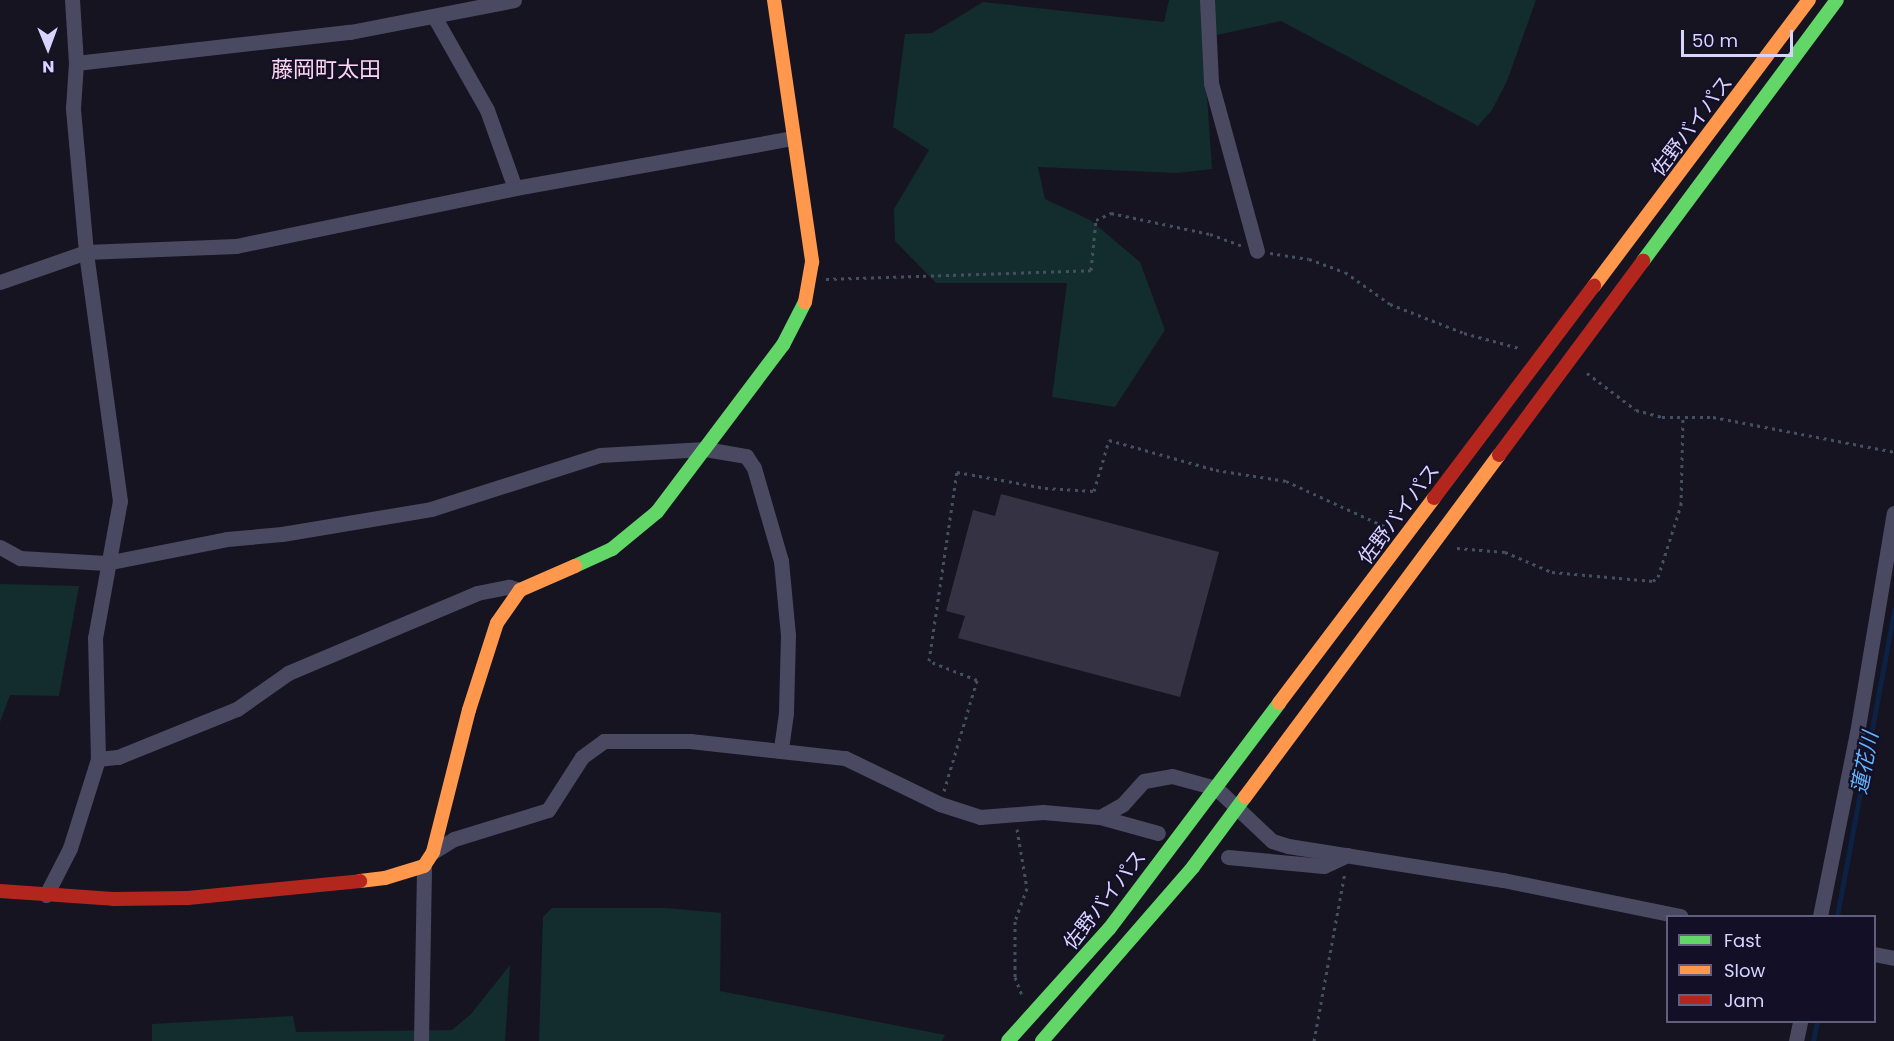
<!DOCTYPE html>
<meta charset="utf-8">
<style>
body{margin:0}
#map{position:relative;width:1894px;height:1041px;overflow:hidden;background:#161421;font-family:Poppins,"Noto Sans JP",sans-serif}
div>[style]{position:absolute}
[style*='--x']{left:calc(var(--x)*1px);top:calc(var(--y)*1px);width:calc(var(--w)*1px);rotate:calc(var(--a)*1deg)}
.green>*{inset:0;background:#132c2d}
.stream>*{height:4.5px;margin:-2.25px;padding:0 2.25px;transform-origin:2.25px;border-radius:2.25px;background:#0d2144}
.building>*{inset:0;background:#343243}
.path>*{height:3px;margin-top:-1.5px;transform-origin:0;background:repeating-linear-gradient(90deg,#44505f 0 3px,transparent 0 7.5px)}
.street>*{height:15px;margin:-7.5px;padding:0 7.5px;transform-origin:7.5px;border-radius:7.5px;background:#4a4962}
.fast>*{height:14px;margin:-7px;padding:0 7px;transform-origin:7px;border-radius:7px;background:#63d668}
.slow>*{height:14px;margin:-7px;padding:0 7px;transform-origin:7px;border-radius:7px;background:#ff974d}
.jam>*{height:14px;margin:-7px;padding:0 7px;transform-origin:7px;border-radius:7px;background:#b3261e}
span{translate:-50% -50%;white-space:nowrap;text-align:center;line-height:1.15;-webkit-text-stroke:4.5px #130f26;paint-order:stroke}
.street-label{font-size:20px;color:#d9d4ff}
.water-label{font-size:21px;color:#62b6ff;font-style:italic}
.quarter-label{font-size:22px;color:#ffd6f0}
.legend{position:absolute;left:1666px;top:915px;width:210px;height:108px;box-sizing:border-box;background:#130f26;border:2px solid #625e7d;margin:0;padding:8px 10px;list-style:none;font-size:18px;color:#d9d4ff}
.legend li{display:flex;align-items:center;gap:12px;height:30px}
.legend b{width:30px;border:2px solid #625e7d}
.north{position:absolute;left:18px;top:18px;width:60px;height:60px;-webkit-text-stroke:4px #130f26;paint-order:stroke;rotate:179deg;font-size:16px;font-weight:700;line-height:24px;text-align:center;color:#d9d4ff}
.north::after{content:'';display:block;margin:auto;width:21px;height:27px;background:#d9d4ff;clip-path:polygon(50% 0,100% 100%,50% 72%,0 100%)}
.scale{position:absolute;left:1681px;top:30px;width:112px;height:27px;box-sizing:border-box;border:3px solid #d9d4ff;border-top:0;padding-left:8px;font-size:18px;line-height:21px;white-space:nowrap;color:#d9d4ff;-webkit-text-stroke:4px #130f26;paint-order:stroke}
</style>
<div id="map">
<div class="green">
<i style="clip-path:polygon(1169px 0,1536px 0,1507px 81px,1492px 110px,1478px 126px,1281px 21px,1203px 38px,1212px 169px,1177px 173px,1038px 167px,1045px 199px,1090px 220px,1140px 262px,1165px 330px,1115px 407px,1052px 397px,1067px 283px,936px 283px,895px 241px,894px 209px,929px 150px,893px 127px,905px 34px,932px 33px,983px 2px,1164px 22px)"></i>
<i style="clip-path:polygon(0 584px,79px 586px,59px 696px,10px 695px,0 722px)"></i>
<i style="clip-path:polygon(552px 908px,666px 908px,721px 913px,720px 991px,945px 1035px,942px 1041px,539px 1041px,543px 917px)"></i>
<i style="clip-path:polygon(510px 965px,505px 1041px,152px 1041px,152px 1024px,293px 1016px,296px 1032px,452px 1030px,471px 1014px)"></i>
</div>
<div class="stream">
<i style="--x:1837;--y:916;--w:311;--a:-79.4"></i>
<i style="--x:1813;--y:1041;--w:19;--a:-78"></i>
</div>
<div class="building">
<i style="clip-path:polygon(1001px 494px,1219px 552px,1180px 697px,958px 638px,965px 616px,946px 611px,973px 510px,995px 516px)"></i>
</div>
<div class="path">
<i style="--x:1270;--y:253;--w:39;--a:9"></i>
<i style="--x:1309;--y:259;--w:38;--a:20"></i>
<i style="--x:1345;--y:272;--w:55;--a:35.4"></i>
<i style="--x:1390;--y:304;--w:79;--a:21.4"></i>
<i style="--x:1464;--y:333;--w:57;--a:15.3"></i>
<i style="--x:826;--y:279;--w:265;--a:-1.9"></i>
<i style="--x:1091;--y:270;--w:50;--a:-84.3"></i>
<i style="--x:1096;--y:220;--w:17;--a:-25"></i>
<i style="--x:1111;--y:213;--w:101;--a:12"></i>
<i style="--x:1210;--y:234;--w:33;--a:20"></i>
<i style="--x:1587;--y:373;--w:61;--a:37.1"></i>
<i style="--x:1636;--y:410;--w:27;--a:15"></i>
<i style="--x:1662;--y:417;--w:51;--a:0"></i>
<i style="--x:1713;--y:417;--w:184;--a:10.9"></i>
<i style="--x:1457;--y:548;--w:48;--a:4.8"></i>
<i style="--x:1505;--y:552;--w:51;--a:23.1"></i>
<i style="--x:1552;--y:572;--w:101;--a:5.1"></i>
<i style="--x:1653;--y:581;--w:6;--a:-39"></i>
<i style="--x:1658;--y:577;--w:76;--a:-72.3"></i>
<i style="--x:1681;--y:505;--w:88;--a:-88.7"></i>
<i style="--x:944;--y:791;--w:116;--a:-73.4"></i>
<i style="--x:977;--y:680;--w:52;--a:-158.4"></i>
<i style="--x:929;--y:661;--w:191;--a:-81.6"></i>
<i style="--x:957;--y:472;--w:89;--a:10.3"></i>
<i style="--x:1045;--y:488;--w:49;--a:3.5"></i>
<i style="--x:1094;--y:491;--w:53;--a:-73.6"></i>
<i style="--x:1109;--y:440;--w:111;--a:15.7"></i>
<i style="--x:1216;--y:470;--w:71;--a:8.9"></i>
<i style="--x:1286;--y:481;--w:110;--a:24.7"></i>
<i style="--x:1017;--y:829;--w:60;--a:80.4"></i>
<i style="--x:1027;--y:888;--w:35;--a:110"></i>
<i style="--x:1015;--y:921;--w:56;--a:90"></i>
<i style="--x:1015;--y:977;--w:19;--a:69"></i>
<i style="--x:1314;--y:1041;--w:172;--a:-79.6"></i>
</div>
<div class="street">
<i style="--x:1207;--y:0;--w:83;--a:87.2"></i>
<i style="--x:1211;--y:83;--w:174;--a:74.7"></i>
<i style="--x:435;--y:18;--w:106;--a:60.5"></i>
<i style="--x:487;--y:110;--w:83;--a:70.3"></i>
<i style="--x:76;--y:63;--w:276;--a:-6.5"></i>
<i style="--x:350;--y:32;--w:167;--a:-11"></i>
<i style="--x:0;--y:282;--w:91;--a:-19.2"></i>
<i style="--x:86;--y:252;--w:150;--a:-2.3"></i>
<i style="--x:236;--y:246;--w:285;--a:-11.7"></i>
<i style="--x:515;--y:188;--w:281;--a:-10.2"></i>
<i style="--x:0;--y:547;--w:23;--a:29"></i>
<i style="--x:20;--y:558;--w:86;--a:3.3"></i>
<i style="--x:106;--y:563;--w:123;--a:-11.2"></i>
<i style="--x:227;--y:539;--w:55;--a:-5.2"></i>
<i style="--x:282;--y:534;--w:151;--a:-9.5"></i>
<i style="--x:431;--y:509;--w:177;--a:-17.7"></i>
<i style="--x:600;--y:455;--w:105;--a:-3.3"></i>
<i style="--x:705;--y:449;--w:42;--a:9.7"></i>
<i style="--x:746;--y:456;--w:14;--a:56"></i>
<i style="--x:754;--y:468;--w:97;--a:73.8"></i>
<i style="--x:781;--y:561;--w:74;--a:84.6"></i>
<i style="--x:788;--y:635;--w:78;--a:91.5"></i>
<i style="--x:786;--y:713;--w:37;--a:98"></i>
<i style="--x:98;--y:759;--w:20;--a:-6"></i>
<i style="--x:118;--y:757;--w:128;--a:-22"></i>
<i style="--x:237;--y:709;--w:62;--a:-35.2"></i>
<i style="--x:288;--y:673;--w:205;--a:-22.9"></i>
<i style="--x:477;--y:593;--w:33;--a:-11"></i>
<i style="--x:509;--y:587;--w:11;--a:15"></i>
<i style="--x:1100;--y:817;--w:60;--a:15.4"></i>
<i style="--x:433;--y:852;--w:25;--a:-32"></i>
<i style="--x:454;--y:839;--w:98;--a:-17.1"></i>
<i style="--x:548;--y:810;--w:63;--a:-57.3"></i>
<i style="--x:582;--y:757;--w:27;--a:-36"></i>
<i style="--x:604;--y:741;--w:86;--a:0"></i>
<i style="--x:690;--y:741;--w:156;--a:6.3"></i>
<i style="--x:845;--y:758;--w:106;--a:25.8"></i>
<i style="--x:940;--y:804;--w:42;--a:18"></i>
<i style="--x:980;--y:817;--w:63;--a:-4.5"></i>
<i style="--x:1043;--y:812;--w:57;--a:5"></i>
<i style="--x:1100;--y:817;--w:26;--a:-29"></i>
<i style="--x:1123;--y:804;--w:31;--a:-48"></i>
<i style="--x:1144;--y:781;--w:28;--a:-10"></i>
<i style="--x:1172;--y:776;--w:46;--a:15.3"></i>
<i style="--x:1216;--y:788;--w:77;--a:43.4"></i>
<i style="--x:1272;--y:841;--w:17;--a:17"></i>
<i style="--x:1288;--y:846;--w:218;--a:9"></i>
<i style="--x:1503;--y:880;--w:181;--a:11.5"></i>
<i style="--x:1228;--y:857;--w:96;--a:5.4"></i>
<i style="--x:1324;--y:866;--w:26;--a:-25"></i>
<i style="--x:46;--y:895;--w:53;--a:-62.9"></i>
<i style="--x:70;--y:848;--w:93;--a:-72.5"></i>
<i style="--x:98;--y:759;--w:121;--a:-91.4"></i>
<i style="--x:95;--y:638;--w:139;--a:-79.7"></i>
<i style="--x:120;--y:501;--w:251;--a:-97.8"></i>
<i style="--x:86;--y:252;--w:145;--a:-95.2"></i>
<i style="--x:73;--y:108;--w:45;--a:-86.2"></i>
<i style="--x:76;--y:63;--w:63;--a:-93.6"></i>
<i style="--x:1820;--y:916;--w:187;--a:-78.6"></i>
<i style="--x:1857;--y:733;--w:223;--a:-80.5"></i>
<i style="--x:1874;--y:954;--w:20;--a:11"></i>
<i style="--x:421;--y:1041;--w:175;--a:-89"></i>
<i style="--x:1796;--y:1041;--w:19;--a:-78"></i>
</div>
<div class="fast">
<i style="--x:1643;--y:261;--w:325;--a:-53.4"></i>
<i style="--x:575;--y:566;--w:41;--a:-24.7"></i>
<i style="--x:612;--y:549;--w:58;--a:-39.4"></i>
<i style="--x:657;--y:512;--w:209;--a:-53"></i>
<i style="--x:783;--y:345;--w:48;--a:-62.9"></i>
<i style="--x:1008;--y:1041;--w:151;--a:-48"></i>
<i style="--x:1109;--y:929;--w:283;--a:-53"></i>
<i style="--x:1042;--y:1041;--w:230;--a:-49"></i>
<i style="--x:1193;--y:867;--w:87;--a:-53.4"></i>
</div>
<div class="slow">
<i style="--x:774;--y:0;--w:265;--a:81.7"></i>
<i style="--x:812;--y:262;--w:41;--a:99.9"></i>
<i style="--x:1594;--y:286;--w:358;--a:-53.1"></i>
<i style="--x:1279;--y:703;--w:257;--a:-52.9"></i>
<i style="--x:1245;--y:797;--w:426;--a:-53.4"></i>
<i style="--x:360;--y:881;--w:25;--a:-7"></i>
<i style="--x:385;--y:878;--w:41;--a:-17.1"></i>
<i style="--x:424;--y:866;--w:17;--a:-57"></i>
<i style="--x:433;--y:852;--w:146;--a:-75.8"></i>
<i style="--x:469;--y:710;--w:91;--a:-72.2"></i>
<i style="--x:497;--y:623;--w:40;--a:-55.1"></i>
<i style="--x:520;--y:590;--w:60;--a:-23.6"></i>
</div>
<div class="jam">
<i style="--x:1499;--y:455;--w:242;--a:-53.4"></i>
<i style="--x:1434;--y:498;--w:266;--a:-53"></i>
<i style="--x:0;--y:891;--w:113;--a:4"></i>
<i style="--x:113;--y:899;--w:75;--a:-0.8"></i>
<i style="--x:188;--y:898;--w:173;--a:-5.6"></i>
</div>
<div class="street-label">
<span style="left:1692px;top:126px;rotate:-53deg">佐野バイパス</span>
<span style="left:1399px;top:514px;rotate:-53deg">佐野バイパス</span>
<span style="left:1105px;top:900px;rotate:-52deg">佐野バイパス</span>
</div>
<div class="water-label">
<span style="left:1865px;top:763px;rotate:-79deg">蓮花川</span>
</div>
<div class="quarter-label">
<span style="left:326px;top:70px">藤岡町太田</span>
</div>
<ul class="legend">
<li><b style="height:8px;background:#63d668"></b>Fast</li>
<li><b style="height:8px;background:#ff974d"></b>Slow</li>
<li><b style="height:8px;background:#b3261e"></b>Jam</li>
</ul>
<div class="north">N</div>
<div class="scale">50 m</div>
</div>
